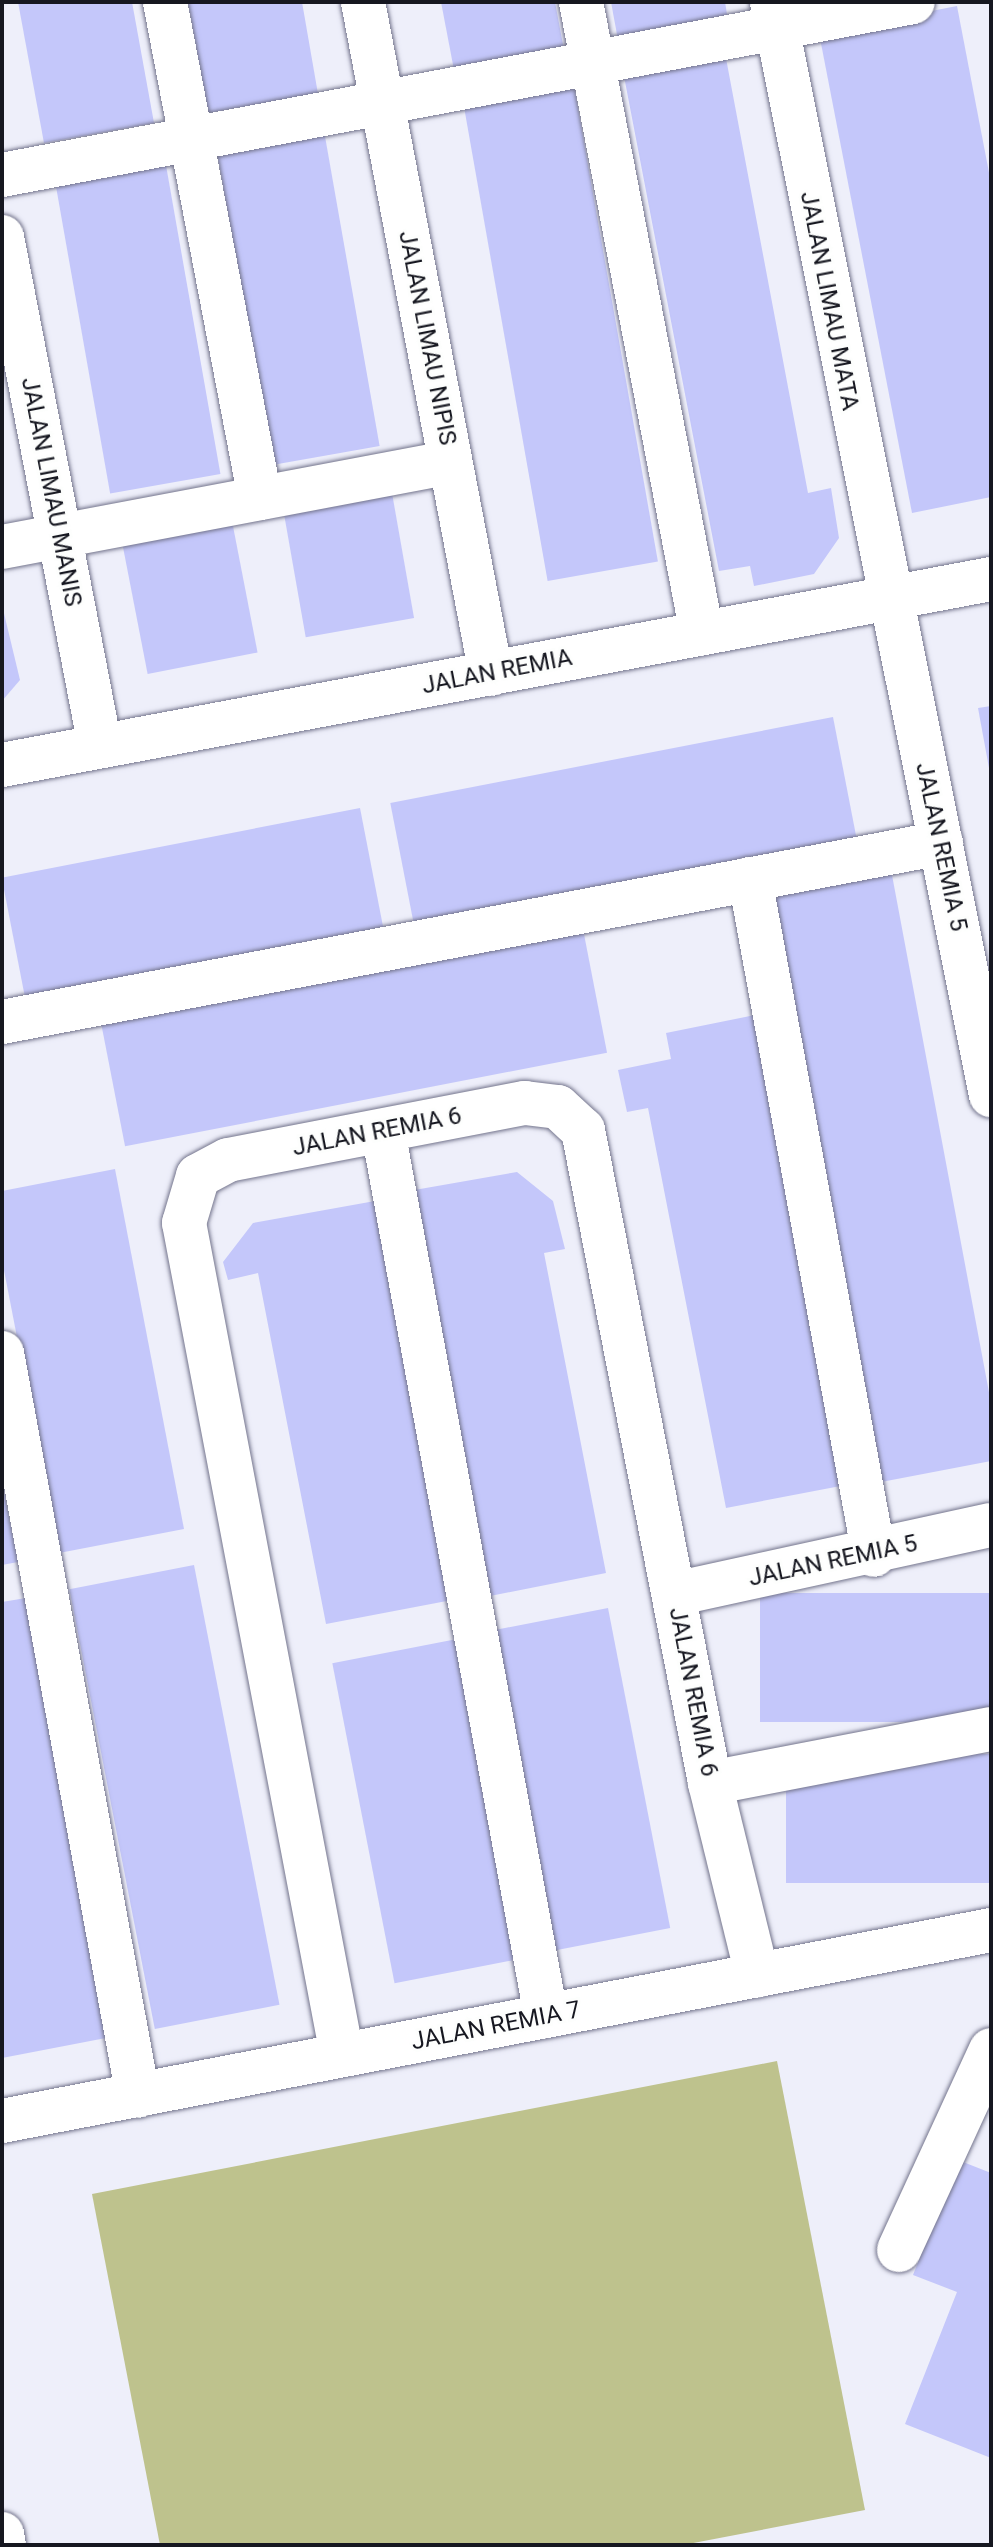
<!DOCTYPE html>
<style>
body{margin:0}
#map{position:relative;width:993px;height:2547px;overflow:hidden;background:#eeeffa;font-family:Roboto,sans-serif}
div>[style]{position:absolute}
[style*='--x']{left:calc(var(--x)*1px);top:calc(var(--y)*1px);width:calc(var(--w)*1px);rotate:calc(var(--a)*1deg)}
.green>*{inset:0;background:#bec28d}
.building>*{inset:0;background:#c4c7fa;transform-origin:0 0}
.roads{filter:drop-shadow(0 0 2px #73748c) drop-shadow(0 0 2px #73748c)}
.minor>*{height:44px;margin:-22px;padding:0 22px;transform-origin:22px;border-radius:22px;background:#fff}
span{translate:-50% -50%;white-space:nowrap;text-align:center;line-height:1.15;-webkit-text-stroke:6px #fdfefd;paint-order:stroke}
.street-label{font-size:24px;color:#161720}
.frame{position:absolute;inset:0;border:4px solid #161720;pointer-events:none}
</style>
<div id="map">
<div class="green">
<i style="clip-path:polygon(777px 2061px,865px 2510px,683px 2545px,160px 2545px,92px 2194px)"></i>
</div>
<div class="building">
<i style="clip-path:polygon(18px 2px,132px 2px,154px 123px,44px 143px)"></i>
<i style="clip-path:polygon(188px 2px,302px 2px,318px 94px,208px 113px)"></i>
<i style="clip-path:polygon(441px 2px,555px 2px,564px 50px,454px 70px)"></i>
<i style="clip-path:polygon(611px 2px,725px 2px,728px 20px,618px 40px)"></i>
<i style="clip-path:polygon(957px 6px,991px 183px,991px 497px,912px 513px,819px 33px)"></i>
<i style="clip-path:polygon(725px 53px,808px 493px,831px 488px,839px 538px,814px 574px,754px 586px,750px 566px,719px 571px,623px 71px)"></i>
<i style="left:573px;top:80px;width:489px;height:112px;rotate:80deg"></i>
<i style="left:323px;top:125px;width:326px;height:109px;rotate:80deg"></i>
<i style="left:164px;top:154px;width:325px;height:112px;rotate:80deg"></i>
<i style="left:392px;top:493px;width:127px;height:110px;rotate:80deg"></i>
<i style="left:232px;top:521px;width:134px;height:112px;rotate:79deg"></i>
<i style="clip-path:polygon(2px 605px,20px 680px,2px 701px)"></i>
<i style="clip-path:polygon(991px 706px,991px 768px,989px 768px,978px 708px)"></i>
<i style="left:833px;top:717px;width:126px;height:451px;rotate:79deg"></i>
<i style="left:360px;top:808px;width:126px;height:365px;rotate:79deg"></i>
<i style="clip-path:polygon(889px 859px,991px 1403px,991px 1461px,876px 1483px,763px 882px)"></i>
<i style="left:583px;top:929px;width:126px;height:491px;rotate:79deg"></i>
<i style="clip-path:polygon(760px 1014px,851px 1484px,726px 1508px,648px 1108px,627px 1112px,618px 1070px,671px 1059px,666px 1033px)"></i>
<i style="clip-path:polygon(115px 1169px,184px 1529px,59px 1553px,2px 1260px,2px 1191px)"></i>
<i style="clip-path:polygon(517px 1172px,553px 1201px,565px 1249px,544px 1253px,606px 1573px,480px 1598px,403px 1192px)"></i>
<i style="clip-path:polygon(375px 1201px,452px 1600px,326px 1624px,258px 1273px,228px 1280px,223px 1262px,253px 1223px)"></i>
<i style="clip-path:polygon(2px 1483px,18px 1562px,2px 1565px)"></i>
<i style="left:194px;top:1565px;width:448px;height:127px;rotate:79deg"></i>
<i style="left:991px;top:1593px;width:129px;height:231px;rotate:90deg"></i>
<i style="clip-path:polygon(26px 1598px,111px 2037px,2px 2058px,2px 1602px)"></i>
<i style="left:608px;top:1608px;width:326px;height:127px;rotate:79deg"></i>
<i style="left:457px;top:1639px;width:326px;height:127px;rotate:79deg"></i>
<i style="left:991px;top:1754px;width:129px;height:205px;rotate:90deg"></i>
<i style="clip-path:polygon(958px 2160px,991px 2173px,991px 2458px,905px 2424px,957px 2292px,913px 2275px)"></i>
</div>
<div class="roads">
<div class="minor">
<i style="--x:165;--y:2;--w:505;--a:79.16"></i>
<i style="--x:363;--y:2;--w:684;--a:79.22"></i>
<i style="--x:581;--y:2;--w:643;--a:79.16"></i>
<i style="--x:772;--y:2;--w:1115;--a:78.67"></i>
<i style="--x:2;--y:175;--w:927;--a:-10.75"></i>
<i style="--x:2;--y:237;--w:518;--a:79.1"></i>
<i style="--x:2;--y:547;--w:456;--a:-10.7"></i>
<i style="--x:2;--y:765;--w:1006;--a:-10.65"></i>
<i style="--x:750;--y:879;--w:687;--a:79.61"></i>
<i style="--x:2;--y:1022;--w:956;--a:-10.79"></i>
<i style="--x:383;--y:1131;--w:900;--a:79.56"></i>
<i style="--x:2;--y:1353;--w:755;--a:79.63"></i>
<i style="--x:674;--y:1594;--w:324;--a:-12.3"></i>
<i style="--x:710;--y:1783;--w:286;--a:-10.9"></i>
<i style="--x:342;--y:2055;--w:847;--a:-100.75"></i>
<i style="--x:184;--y:1223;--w:49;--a:-73.4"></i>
<i style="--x:198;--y:1176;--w:34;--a:-28"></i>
<i style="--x:228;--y:1160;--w:302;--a:-10.9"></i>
<i style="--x:525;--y:1103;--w:33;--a:7"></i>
<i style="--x:558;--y:1107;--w:34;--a:43"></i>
<i style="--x:583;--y:1130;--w:665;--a:78.99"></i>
<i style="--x:710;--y:1783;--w:198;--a:76.2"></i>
<i style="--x:2;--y:2121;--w:1007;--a:-10.93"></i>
<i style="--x:899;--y:2250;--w:220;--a:-65.3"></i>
<i style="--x:2;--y:2534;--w:11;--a:80"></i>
</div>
</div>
<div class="street-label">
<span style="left:829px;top:301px;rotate:79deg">JALAN LIMAU MATA</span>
<span style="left:427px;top:338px;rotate:79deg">JALAN LIMAU NIPIS</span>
<span style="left:51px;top:492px;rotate:79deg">JALAN LIMAU MANIS</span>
<span style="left:497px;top:672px;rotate:-11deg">JALAN REMIA</span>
<span style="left:941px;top:847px;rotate:78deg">JALAN REMIA 5</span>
<span style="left:377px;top:1132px;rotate:-11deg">JALAN REMIA 6</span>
<span style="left:833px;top:1561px;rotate:-12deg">JALAN REMIA 5</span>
<span style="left:693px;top:1692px;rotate:79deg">JALAN REMIA 6</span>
<span style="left:496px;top:2026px;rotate:-11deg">JALAN REMIA 7</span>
</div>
<div class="frame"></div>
</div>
